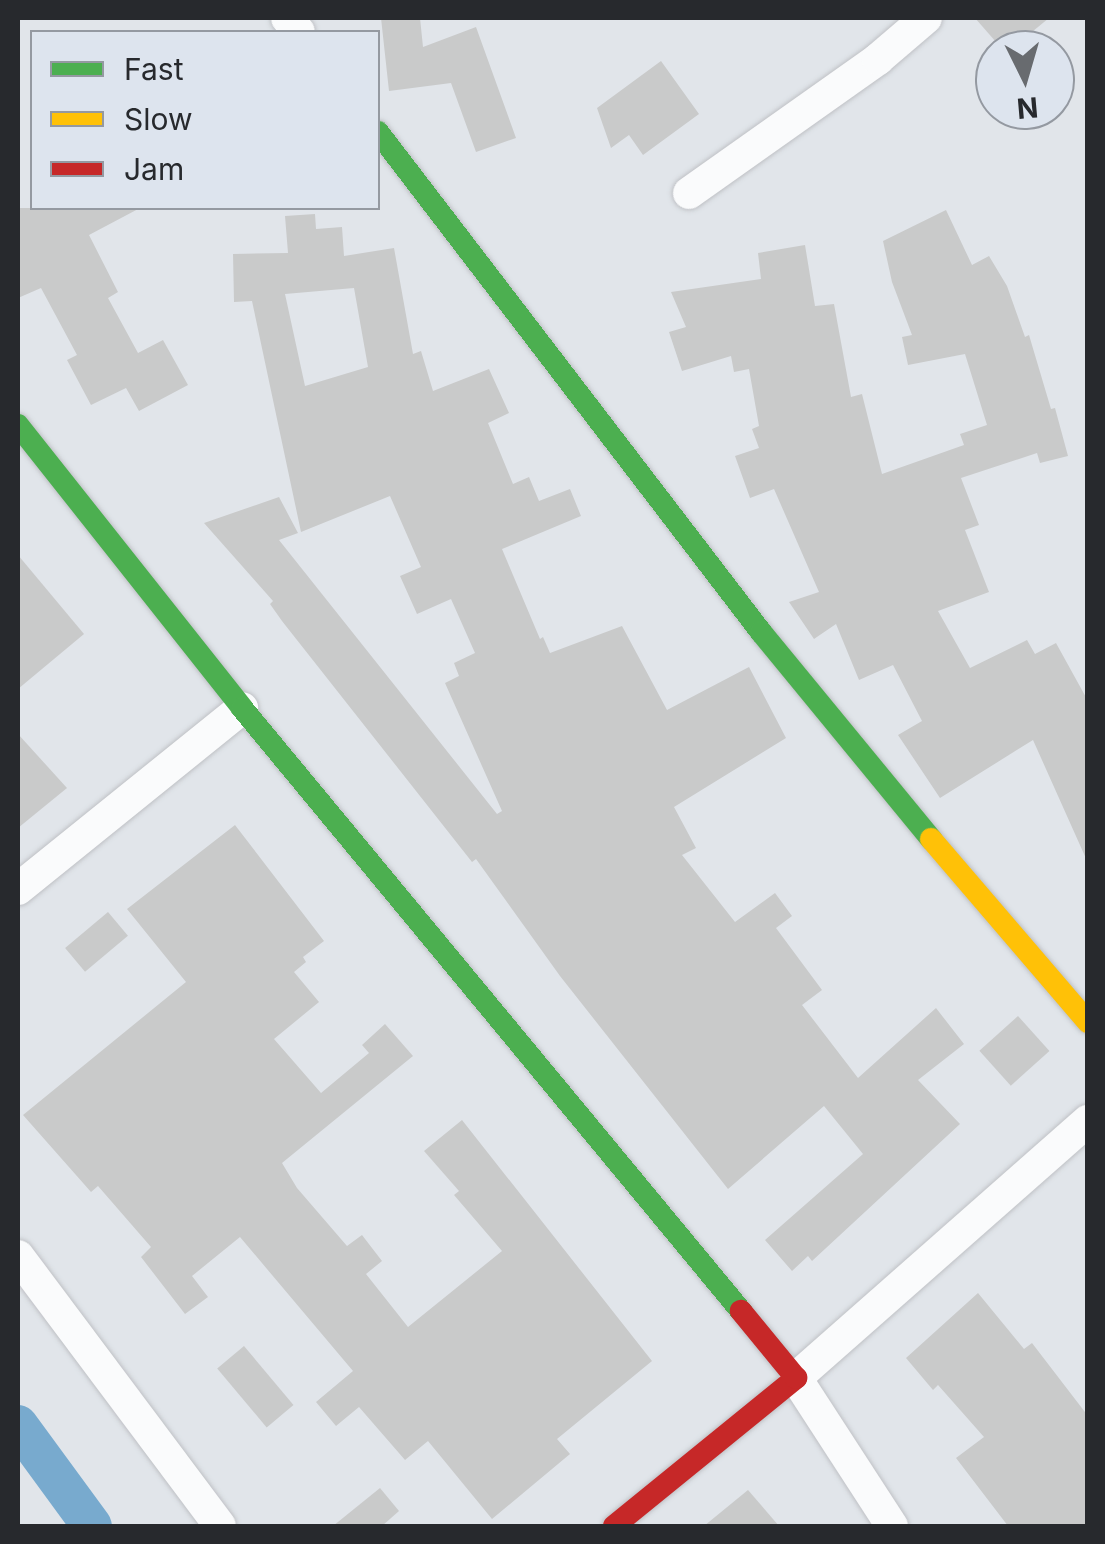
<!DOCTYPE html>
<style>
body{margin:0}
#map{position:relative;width:1105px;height:1544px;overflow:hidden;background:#e1e5ea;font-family:Inter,sans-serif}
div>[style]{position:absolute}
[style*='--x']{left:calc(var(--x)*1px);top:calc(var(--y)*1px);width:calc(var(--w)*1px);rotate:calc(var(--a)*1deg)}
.canal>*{height:40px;margin:-20px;padding:0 20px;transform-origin:20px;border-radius:20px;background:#78aace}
.building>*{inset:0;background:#c9caca;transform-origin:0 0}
.roads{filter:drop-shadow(0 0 2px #bfc1c5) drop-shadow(0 0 2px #bfc1c5)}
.street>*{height:32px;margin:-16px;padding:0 16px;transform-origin:16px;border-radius:16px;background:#fafbfc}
.fast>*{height:22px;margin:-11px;padding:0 11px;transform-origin:11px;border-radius:11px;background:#4caf50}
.slow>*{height:22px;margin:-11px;padding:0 11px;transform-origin:11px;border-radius:11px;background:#ffc107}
.jam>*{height:22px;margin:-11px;padding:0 11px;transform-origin:11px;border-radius:11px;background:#c62828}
span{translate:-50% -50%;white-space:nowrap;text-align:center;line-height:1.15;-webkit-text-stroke:8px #dde4ee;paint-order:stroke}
.frame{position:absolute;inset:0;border:20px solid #27292d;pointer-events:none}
.legend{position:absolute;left:30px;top:30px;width:350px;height:180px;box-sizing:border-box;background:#dde4ee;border:2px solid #9499a1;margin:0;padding:12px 18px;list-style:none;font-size:30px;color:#27292d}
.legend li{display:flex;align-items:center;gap:20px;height:50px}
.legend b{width:50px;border:2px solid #9499a1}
.north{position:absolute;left:975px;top:30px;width:100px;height:100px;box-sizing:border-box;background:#dde4ee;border:2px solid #9499a1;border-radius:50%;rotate:175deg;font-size:28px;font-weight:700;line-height:40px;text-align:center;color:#27292d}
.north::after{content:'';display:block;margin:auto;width:35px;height:45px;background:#686b6f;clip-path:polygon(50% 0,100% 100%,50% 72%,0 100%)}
</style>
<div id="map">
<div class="canal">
<i style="--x:18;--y:1425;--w:125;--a:53.8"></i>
</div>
<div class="building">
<i style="clip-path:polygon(381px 18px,420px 18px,423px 47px,476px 27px,516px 138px,476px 152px,451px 83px,389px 91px)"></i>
<i style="clip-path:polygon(975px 18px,1049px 18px,1010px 50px,1003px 50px)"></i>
<i style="clip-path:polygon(661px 61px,699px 114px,643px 155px,629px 135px,611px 148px,597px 108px)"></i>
<i style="clip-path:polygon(18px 208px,140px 208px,89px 235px,118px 292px,108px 298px,138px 353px,163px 340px,188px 385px,139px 411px,126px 388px,91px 405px,67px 360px,77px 355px,41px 288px,18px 298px)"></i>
<i style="clip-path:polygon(946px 210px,972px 265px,989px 256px,1007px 286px,1025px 337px,1029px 335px,1051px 409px,1055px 408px,1068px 456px,1040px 463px,1037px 453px,961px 478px,979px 525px,965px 530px,989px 592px,938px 611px,970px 668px,1027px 640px,1035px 654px,1056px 643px,1088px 701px,1088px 863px,1033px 740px,940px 798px,898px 735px,922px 721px,893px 665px,859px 680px,836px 624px,814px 639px,789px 602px,819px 592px,774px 489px,750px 498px,735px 456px,759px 448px,752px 429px,759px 426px,749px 369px,734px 372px,731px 356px,682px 371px,669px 332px,686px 327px,671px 292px,761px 279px,758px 253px,805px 245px,815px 306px,834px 304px,851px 397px,862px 394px,882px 474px,964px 445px,960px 434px,987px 425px,965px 354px,908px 365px,902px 337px,912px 335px,892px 282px,883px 241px)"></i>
<i style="clip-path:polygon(evenodd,315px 214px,316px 229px,342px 227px,344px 256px,394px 248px,413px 354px,421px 351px,433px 391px,489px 369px,509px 413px,488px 423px,513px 484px,529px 477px,539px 501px,570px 489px,581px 516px,502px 549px,540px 639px,543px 637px,550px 653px,622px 626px,667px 710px,749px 667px,786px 738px,674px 807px,696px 848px,682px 855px,735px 922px,775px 893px,792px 916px,776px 928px,822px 990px,802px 1005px,858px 1078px,936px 1008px,964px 1044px,918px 1080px,960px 1124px,812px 1261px,808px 1256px,792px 1271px,765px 1240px,863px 1154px,824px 1106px,728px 1189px,560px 976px,476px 859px,472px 862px,282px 621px,270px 604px,273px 601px,204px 523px,279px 497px,298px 533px,279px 540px,497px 814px,502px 811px,445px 683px,459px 676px,454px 663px,475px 653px,451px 599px,417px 614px,400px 576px,421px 567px,390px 496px,301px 532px,252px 301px,234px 302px,233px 254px,288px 253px,285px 216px,315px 214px,354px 288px,368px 367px,305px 386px,285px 294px,354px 288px)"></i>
<i style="clip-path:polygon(18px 555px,84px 634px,18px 689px)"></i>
<i style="clip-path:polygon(18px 734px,67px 788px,18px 828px)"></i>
<i style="clip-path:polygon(235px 825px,324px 941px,303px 957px,306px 962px,294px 972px,319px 1002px,274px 1039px,321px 1093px,369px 1053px,362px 1045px,385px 1024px,413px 1056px,282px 1163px,297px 1188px,347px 1246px,362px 1235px,382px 1261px,366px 1274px,408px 1327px,502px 1251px,454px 1195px,459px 1191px,424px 1151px,462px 1120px,652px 1361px,557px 1439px,570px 1454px,492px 1519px,428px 1441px,405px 1460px,359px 1407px,336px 1426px,316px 1402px,353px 1371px,240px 1237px,192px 1276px,208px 1297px,185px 1314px,141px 1257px,151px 1247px,98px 1186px,91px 1192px,23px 1115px,186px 982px,127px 909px)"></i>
<i style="left:108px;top:912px;width:31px;height:56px;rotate:50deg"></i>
<i style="left:1018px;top:1016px;width:47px;height:52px;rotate:48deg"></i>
<i style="clip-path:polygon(978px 1293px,1024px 1349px,1032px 1343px,1088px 1416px,1088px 1526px,1008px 1526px,956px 1458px,984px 1437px,938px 1385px,933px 1390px,906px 1358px)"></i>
<i style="left:244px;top:1346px;width:77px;height:35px;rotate:50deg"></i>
<i style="clip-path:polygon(380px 1488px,399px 1511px,382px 1526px,333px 1526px)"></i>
<i style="clip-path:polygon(748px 1490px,779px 1526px,704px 1526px)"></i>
</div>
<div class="roads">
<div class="street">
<i style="--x:287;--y:18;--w:18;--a:49"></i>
<i style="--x:689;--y:193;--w:232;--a:-35.3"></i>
<i style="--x:878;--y:59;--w:63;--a:-40.5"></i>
<i style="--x:18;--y:889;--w:288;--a:-38.9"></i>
<i style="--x:18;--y:1256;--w:337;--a:53.2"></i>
<i style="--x:892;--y:1526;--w:176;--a:-123"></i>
<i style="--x:796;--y:1378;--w:389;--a:-41.4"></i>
</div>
<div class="fast">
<i style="--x:378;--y:132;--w:630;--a:52.55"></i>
<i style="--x:761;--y:632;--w:268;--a:50.6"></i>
<i style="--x:18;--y:425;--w:361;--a:51.6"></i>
<i style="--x:242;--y:708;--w:783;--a:50.39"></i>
</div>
<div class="slow">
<i style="--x:931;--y:839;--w:241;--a:49.4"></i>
</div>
<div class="jam">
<i style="--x:614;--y:1526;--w:235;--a:-39.1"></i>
<i style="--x:796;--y:1378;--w:87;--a:-129.4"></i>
</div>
</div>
<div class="frame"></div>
<ul class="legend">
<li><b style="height:12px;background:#4caf50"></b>Fast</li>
<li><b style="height:12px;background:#ffc107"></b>Slow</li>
<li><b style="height:12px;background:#c62828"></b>Jam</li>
</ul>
<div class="north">N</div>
</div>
